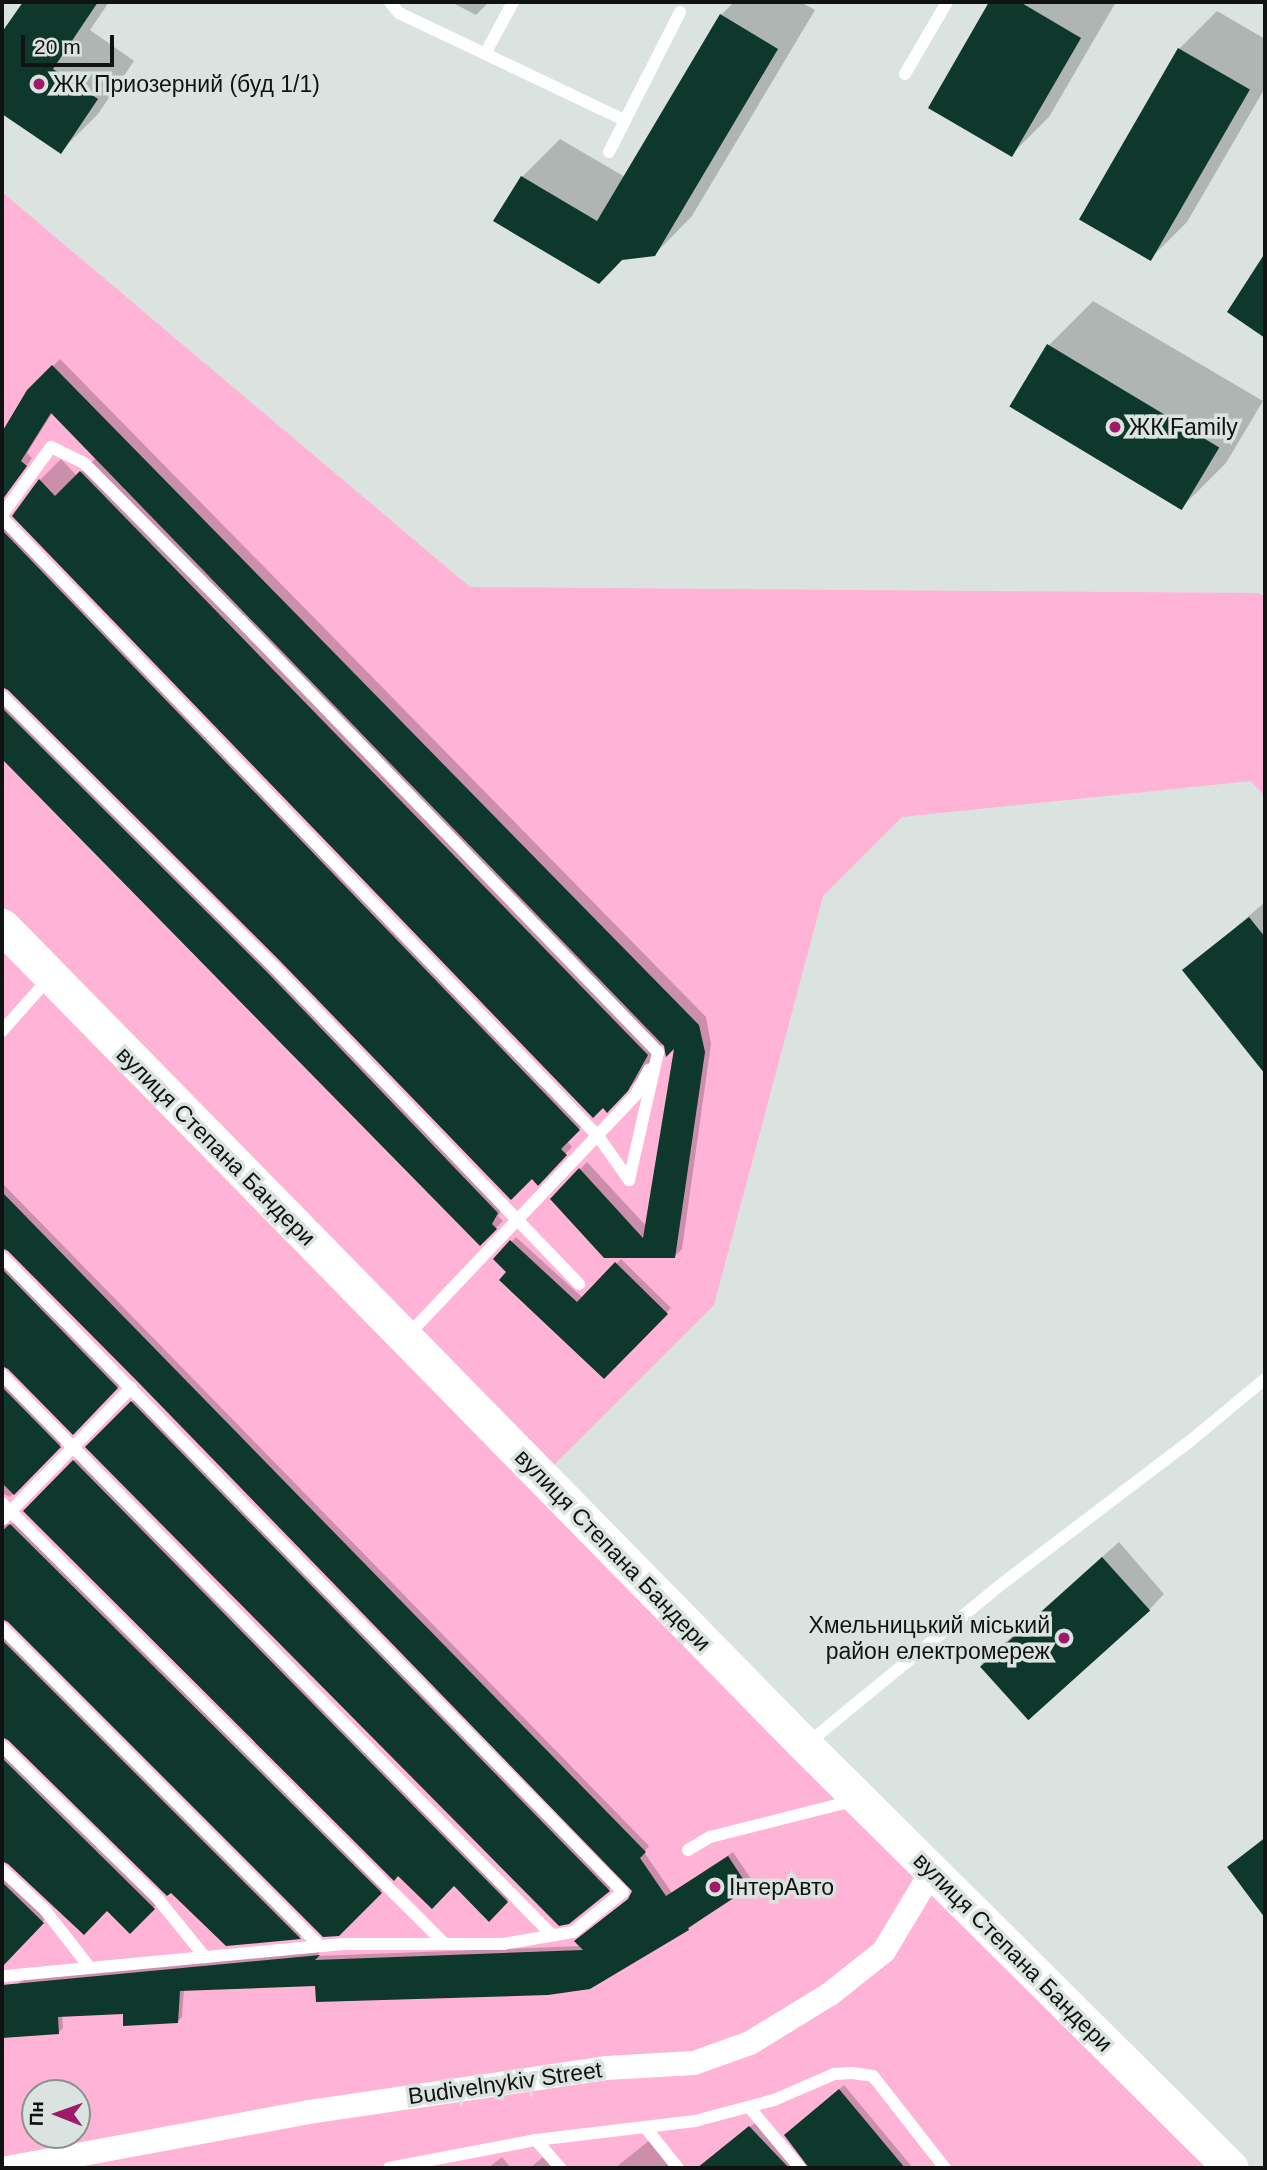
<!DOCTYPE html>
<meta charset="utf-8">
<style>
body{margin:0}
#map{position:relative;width:1267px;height:2170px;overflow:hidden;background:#dbe3e0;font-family:Helvetica,sans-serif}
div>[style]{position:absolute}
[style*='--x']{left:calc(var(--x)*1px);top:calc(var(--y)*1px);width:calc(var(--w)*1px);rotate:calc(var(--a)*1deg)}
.green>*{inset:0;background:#ffb3d6}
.shadow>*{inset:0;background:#0003}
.building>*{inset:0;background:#0f382d;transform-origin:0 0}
.service>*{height:12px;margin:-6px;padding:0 6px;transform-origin:6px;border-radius:6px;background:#fff}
.minor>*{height:24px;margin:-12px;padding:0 12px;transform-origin:12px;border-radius:12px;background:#fff}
.secondary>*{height:35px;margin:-17.5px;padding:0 17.5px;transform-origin:17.5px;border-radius:17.5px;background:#fff}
.dots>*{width:19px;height:19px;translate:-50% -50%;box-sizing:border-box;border:4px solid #dbe3e0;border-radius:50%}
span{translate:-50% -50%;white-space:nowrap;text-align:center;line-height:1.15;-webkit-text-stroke:7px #dbe3e0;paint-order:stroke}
.poi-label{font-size:23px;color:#101312}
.left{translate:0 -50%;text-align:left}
.right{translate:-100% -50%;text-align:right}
.street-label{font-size:23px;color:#101312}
.frame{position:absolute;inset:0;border:4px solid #101312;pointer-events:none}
.north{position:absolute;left:21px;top:2079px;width:70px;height:70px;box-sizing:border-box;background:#dbe3e0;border:2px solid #8a908e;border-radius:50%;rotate:271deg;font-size:19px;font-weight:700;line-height:28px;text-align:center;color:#101312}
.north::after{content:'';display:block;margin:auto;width:24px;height:32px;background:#9f1a69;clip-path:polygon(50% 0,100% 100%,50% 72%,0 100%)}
.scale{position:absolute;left:21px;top:35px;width:93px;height:32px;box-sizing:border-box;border:4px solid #101312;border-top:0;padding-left:9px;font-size:21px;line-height:24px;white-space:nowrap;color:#101312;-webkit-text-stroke:5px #dbe3e0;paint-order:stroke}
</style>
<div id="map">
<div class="green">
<i style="clip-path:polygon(2px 192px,470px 587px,1259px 593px,1265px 597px,1265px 796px,1251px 781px,902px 817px,823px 896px,714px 1305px,546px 1473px,2px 905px)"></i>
<i style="clip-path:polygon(evenodd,2px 947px,1211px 2168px,2px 2168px,2px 947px,35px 2093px,77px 2093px,77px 2135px,35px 2135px,35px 2093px)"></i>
</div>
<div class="shadow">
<i style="clip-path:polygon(25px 2px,109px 2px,90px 30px,134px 61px,98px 114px,60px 152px,2px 112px,2px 35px)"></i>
<i style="clip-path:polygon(451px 2px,489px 2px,476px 15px)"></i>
<i style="clip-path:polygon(734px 2px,801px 2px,815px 10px,692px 216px,654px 255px,496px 220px,522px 177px,560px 139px,625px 177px,721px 15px)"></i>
<i style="clip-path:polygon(991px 2px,1116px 2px,1049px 117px,1011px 155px,930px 107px)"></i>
<i style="clip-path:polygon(1217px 11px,1265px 39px,1265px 88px,1187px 222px,1149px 260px,1081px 219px,1179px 49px)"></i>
<i style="clip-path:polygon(1093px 301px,1263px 401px,1226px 463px,1182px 507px,1049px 345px)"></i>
<i style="clip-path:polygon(60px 359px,706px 1017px,711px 1044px,682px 1249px,675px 1256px,552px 1199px,587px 1162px,647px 1227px,677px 1044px,663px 1042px,648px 1068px,627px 1090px,14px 516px,40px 480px,61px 459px,77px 476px,96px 458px,53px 412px,27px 453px,32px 458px,2px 501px,2px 435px,29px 391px)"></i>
<i style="clip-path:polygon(2px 516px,586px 1122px,567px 1141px,572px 1147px,538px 1183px,282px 960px,9px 688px,2px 688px)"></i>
<i style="clip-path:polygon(2px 693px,504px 1205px,498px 1216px,503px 1221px,480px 1244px,2px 756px)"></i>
<i style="clip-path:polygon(1265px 902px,1265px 1071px,1185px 971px)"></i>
<i style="clip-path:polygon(2px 1183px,649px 1846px,644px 1852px,672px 1893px,733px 1852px,753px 1882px,688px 1929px,589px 1988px,316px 1984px,184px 1989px,182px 2017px,177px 2022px,125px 2012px,62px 2015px,63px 2028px,58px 2033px,2px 2036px,2px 1989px,22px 1987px,19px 1983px,23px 1979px,321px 1951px,317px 1956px,582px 1946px,633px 1894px,631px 1885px,9px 1249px,2px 1249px)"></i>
<i style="clip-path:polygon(516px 1237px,583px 1298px,621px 1259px,671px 1308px,604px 1376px,495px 1259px)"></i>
<i style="clip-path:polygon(2px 1260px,122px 1383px,73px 1432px,9px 1367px,2px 1365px)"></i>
<i style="clip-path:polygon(2px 1378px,64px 1441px,10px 1497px,2px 1493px)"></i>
<i style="clip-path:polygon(136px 1398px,613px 1885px,609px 1890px,88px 1447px)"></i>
<i style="clip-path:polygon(79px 1456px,511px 1897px,489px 1919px,454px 1884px,25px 1511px)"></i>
<i style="clip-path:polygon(16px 1520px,385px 1887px,338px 1934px,9px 1620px,2px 1618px,2px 1522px,10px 1525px)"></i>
<i style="clip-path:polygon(1119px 1542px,1164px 1594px,1149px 1610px,980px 1665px)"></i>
<i style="clip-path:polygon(2px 1631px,304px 1933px,300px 1937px,227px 1944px,9px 1738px,2px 1736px)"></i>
<i style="clip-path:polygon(2px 1749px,158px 1903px,130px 1932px,107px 1909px,2px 1861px)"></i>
<i style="clip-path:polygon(1265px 1837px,1265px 1915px,1229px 1867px)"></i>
<i style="clip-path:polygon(2px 1873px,47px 1917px,2px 1963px)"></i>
<i style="clip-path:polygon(844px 2085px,913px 2168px,810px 2168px,791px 2131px)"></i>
<i style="clip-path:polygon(755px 2123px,797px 2168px,698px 2168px)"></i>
<i style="clip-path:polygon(651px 2139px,675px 2168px,615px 2168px)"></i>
<i style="clip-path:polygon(544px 2156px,554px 2168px,530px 2168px)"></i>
<i style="clip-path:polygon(502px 2157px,511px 2168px,488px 2168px)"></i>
</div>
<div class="building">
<i style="clip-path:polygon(23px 2px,98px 2px,53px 69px,98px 99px,61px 154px,2px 114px,2px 32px)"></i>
<i style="clip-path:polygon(989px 2px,1020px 2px,1081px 38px,1012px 157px,928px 108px)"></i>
<i style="clip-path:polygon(720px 14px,778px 49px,655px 256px,622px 260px,599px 284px,493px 221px,521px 176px,597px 221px)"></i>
<i style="left:1178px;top:48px;width:83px;height:198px;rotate:30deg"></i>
<i style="clip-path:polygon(1265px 253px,1265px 338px,1227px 312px)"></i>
<i style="left:1047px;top:344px;width:201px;height:73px;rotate:31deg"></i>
<i style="clip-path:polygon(52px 365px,699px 1025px,705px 1052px,675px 1258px,604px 1258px,550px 1199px,579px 1168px,643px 1238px,674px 1049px,666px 1057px,664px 1046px,51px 413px,21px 461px,27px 466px,2px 500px,2px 432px,27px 390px)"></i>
<i style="clip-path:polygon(80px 471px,648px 1055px,628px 1091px,607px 1113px,603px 1108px,593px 1118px,12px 516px,39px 479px,55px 496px)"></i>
<i style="clip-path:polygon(2px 530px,580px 1130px,561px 1149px,567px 1155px,538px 1186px,532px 1179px,511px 1200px,280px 961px,8px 690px,2px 687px)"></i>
<i style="clip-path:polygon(2px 708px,268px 973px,498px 1213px,492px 1224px,497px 1229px,480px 1246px,2px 759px)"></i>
<i style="clip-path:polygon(1249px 917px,1265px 937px,1265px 1074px,1182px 970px)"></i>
<i style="clip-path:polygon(2px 1192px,646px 1852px,640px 1858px,666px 1896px,728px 1856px,749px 1888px,688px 1928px,689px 1930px,590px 1989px,548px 1995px,316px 2002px,315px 1986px,180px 1991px,178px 2023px,123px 2026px,123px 2014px,58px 2017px,59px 2034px,2px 2038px,2px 1985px,320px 1955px,315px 1960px,583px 1950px,574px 1941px,628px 1899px,632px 1891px,138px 1382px,8px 1251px,2px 1248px)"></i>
<i style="clip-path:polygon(510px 1240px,577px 1302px,615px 1262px,668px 1314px,604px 1379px,499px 1280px,506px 1272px,493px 1259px)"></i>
<i style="clip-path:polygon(2px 1269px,118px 1388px,73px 1435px,8px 1369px,2px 1366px)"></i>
<i style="clip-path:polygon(2px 1387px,61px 1447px,14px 1495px,2px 1483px)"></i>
<i style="clip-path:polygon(131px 1401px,610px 1891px,569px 1924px,559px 1926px,85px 1447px)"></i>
<i style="clip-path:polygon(73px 1460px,508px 1902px,489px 1922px,454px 1886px,432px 1909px,398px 1876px,394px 1881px,23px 1511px)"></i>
<i style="clip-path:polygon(10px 1524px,382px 1893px,339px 1936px,323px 1937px,8px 1622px,2px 1619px,2px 1531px)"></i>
<i style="left:1102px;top:1557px;width:72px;height:164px;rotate:48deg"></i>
<i style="clip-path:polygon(2px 1640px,301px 1939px,226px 1946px,171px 1893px,167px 1896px,8px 1740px,2px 1737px)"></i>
<i style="clip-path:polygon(2px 1758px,155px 1909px,130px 1934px,107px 1911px,84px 1935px,8px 1864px,2px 1861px)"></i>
<i style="clip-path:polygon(1265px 1838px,1265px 1918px,1227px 1867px)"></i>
<i style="clip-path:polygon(2px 1882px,44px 1923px,2px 1967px)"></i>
<i style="clip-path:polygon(839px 2089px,905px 2168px,809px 2168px,784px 2135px)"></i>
<i style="clip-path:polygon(749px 2126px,789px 2168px,697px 2168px)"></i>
</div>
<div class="service">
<i style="--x:390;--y:2;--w:14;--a:51"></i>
<i style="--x:399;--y:13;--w:249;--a:25.4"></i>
<i style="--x:485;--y:54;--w:59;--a:-61.7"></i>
<i style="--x:905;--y:74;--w:83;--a:-59.7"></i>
<i style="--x:609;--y:152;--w:157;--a:-63.1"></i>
<i style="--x:2;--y:515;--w:84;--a:-54.2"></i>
<i style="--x:51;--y:447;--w:37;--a:26"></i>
<i style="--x:84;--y:463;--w:223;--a:45.2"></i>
<i style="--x:241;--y:621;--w:600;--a:45.95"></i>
<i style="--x:2;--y:518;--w:859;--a:46.04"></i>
<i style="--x:598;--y:1136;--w:54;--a:54.8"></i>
<i style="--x:629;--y:1180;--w:131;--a:-77.2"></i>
<i style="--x:2;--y:696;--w:384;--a:44.9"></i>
<i style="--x:274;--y:967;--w:440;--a:46.1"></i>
<i style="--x:2;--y:1031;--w:72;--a:-48.4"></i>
<i style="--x:2;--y:1257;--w:888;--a:45.64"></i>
<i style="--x:623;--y:1892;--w:64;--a:141.3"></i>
<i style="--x:573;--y:1932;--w:71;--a:170.3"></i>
<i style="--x:503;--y:1944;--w:160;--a:180"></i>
<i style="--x:343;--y:1944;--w:342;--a:174.6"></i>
<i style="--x:408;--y:1335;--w:330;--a:-46.5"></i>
<i style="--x:635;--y:1096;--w:30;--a:-62"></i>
<i style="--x:2;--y:1375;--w:786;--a:45.52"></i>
<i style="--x:2;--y:1503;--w:625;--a:44.87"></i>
<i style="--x:2;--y:1520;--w:185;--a:-45.7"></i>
<i style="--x:2;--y:1628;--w:450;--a:45"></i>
<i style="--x:808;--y:1743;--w:252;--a:-39.4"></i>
<i style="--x:1003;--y:1583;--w:233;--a:-37.2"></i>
<i style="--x:1189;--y:1442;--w:99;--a:-39.7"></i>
<i style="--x:2;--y:1746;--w:219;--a:44.4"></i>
<i style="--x:158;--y:1899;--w:75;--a:51"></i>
<i style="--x:688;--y:1850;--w:26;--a:-31"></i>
<i style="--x:710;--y:1837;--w:151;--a:-14.2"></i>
<i style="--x:2;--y:1870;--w:59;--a:42.9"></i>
<i style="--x:45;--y:1910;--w:73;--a:52.2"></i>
<i style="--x:749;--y:2107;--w:80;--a:50.1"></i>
<i style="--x:645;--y:2127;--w:53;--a:51.2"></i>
<i style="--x:536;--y:2140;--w:37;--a:49"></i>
<i style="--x:389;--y:2168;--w:150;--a:-10.8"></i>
<i style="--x:536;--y:2140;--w:160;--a:-6.8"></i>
<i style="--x:695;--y:2121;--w:82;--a:-14.9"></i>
<i style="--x:774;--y:2100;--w:65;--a:-23.4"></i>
<i style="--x:834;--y:2074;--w:18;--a:-3"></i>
<i style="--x:852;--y:2073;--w:21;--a:8"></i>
<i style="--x:873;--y:2076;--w:117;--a:52"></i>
</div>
<div class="minor">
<i style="--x:7;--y:2168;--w:307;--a:-10.5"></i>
<i style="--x:309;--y:2112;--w:300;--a:-8.4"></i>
<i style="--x:606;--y:2068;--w:88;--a:-3.3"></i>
<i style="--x:694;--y:2063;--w:59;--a:-19.7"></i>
<i style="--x:750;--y:2043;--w:94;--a:-31.5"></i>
<i style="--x:830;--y:1994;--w:69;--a:-38.5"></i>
<i style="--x:884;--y:1951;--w:93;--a:-59"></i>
</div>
<div class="secondary">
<i style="--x:2;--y:926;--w:1147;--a:45.57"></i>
<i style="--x:805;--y:1745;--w:600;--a:44.8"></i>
</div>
<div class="dots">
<i style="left:39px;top:84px;background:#9f1a69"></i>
<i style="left:1115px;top:427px;background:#9f1a69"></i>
<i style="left:1064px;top:1638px;background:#9f1a69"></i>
<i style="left:715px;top:1887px;background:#9f1a69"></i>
</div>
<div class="poi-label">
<span class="left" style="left:53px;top:84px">ЖК Приозерний (буд 1/1)</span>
<span class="left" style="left:1129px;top:427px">ЖК Family</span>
<span class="right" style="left:1050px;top:1638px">Хмельницький міський<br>район електромереж</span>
<span class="left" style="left:729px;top:1887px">ІнтерАвто</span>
</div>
<div class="street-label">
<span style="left:216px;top:1146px;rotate:45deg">вулиця Степана Бандери</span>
<span style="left:613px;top:1550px;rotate:46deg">вулиця Степана Бандери</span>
<span style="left:1013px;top:1952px;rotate:45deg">вулиця Степана Бандери</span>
<span style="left:505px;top:2083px;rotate:-8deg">Budivelnykiv Street</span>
</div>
<div class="frame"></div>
<div class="north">Пн</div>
<div class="scale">20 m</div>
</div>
